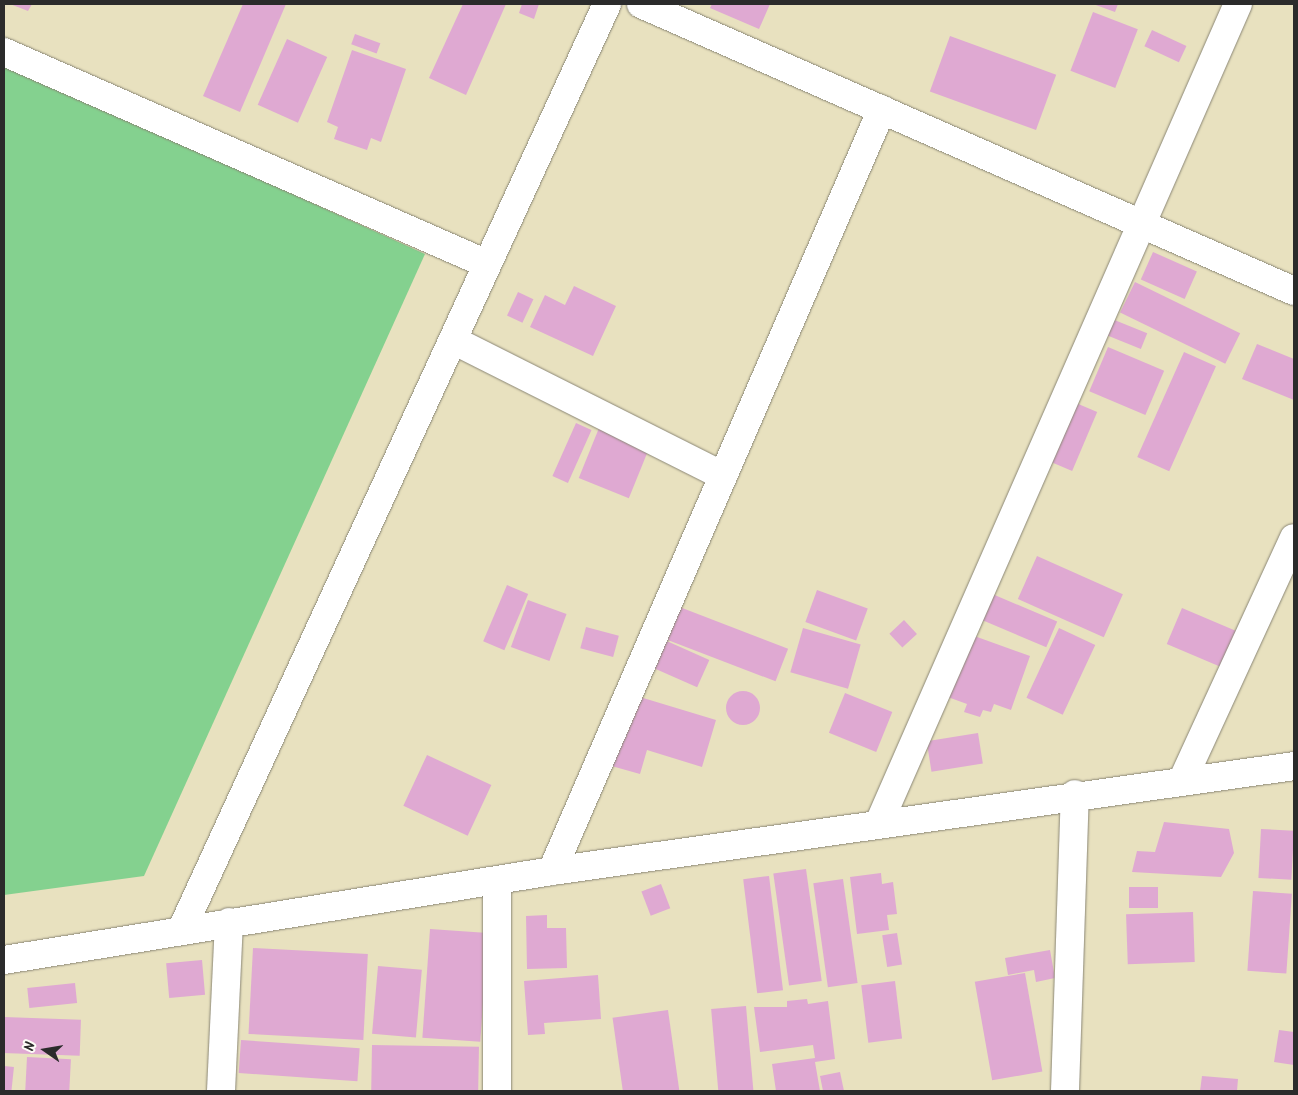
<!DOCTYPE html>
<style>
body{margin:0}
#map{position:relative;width:1298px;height:1095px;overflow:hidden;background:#e8e1bf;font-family:Kalam,sans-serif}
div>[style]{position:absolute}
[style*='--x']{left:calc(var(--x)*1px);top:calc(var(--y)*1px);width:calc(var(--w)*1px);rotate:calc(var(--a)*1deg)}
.green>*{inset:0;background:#84d18f}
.building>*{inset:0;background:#dfa9d2;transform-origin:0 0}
.round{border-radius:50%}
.roads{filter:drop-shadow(0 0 1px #8a8675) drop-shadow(0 0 1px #8a8675)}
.minor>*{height:28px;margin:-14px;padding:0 14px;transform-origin:14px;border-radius:14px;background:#fff}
span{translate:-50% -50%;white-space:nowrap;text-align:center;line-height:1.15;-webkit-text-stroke:4px #fdfcf7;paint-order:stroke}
.frame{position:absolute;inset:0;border:5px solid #2b2b2b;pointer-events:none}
.north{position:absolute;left:20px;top:1025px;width:50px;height:50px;-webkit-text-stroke:4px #fdfcf7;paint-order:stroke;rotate:283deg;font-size:14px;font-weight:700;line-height:20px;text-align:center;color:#2b2b2b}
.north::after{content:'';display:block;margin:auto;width:18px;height:22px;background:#2b2b2b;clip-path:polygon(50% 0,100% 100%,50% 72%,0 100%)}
</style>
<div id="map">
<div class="green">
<i style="clip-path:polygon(4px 63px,425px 254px,144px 876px,4px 895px)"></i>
</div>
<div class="building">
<i style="clip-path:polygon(10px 4px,32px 4px,28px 11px)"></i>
<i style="clip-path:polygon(243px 4px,286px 4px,240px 112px,203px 96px)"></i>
<i style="clip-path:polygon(463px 4px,506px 4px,466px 95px,429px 78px)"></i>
<i style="clip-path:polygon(522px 4px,539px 4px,534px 19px,519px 13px)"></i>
<i style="clip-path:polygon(712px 4px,770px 4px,759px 29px,710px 8px)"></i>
<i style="clip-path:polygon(1093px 4px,1118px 4px,1115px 12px)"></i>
<i style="left:1093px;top:12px;width:48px;height:63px;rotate:21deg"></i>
<i style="left:1152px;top:30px;width:38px;height:18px;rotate:25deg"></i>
<i style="left:355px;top:34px;width:27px;height:11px;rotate:20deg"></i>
<i style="left:950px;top:36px;width:113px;height:59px;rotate:20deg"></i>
<i style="left:287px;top:39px;width:44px;height:72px;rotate:24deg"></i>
<i style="clip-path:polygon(352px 50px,406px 69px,381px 142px,371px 138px,367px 150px,334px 139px,338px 127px,327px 122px)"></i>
<i style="left:1153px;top:252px;width:48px;height:30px;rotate:24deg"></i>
<i style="left:1135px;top:282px;width:117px;height:34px;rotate:26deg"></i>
<i style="clip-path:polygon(574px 286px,616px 306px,593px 356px,530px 327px,545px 295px,565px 305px)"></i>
<i style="left:518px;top:292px;width:17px;height:26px;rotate:25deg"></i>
<i style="left:1112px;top:319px;width:38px;height:17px;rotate:22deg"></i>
<i style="clip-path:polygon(1257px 344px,1294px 359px,1294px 400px,1242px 379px)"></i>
<i style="left:1108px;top:347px;width:61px;height:48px;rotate:23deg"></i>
<i style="left:1184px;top:352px;width:35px;height:115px;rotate:24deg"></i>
<i style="left:1076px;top:403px;width:23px;height:64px;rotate:23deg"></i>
<i style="left:576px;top:423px;width:17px;height:58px;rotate:24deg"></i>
<i style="left:599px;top:428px;width:54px;height:54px;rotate:22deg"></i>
<i style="left:1037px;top:556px;width:94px;height:47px;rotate:24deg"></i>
<i style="left:507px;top:585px;width:23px;height:61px;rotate:23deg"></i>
<i style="left:817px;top:590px;width:54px;height:34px;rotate:20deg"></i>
<i style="left:990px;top:593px;width:73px;height:28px;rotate:23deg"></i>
<i style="left:528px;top:600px;width:41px;height:50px;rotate:20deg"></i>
<i style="left:677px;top:606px;width:119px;height:35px;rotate:21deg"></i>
<i style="left:1182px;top:608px;width:64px;height:39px;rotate:23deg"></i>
<i style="left:904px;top:620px;width:19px;height:20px;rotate:47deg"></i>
<i style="left:586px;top:627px;width:34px;height:22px;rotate:15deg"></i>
<i style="left:803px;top:628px;width:60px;height:46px;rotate:16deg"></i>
<i style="left:1059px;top:628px;width:40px;height:77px;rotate:25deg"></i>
<i style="clip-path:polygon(966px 633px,1030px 656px,1011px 710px,994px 704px,991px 712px,983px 710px,980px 717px,964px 712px,967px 704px,945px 696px)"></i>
<i style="left:660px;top:638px;width:54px;height:30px;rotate:24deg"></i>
<i class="round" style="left:726px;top:691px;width:34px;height:34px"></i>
<i style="left:845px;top:693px;width:51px;height:43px;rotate:22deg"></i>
<i style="clip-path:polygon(630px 694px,716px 720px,702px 767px,647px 750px,640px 774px,608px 765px)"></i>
<i style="left:978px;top:733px;width:31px;height:52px;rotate:81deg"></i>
<i style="left:427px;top:755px;width:71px;height:56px;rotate:25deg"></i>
<i style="clip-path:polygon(1164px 822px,1229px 829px,1234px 853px,1221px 877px,1132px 872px,1137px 851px,1155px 852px)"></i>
<i style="left:1261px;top:829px;width:33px;height:49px;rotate:3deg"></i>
<i style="left:806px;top:869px;width:113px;height:33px;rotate:82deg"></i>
<i style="clip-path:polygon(881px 873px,882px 884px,893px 882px,897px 914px,887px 915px,889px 930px,857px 934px,850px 877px)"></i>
<i style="left:769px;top:876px;width:115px;height:26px;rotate:83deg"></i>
<i style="left:843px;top:879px;width:105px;height:30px;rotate:82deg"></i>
<i style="left:661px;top:884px;width:26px;height:21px;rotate:69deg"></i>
<i style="left:1129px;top:887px;width:29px;height:21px"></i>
<i style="left:1253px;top:891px;width:39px;height:80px;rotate:4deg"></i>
<i style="left:1193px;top:912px;width:50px;height:67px;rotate:88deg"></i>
<i style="clip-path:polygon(547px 915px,547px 928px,566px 928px,567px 968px,527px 969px,526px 916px)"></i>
<i style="left:430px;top:929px;width:58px;height:109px;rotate:4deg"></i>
<i style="left:897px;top:933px;width:32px;height:15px;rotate:81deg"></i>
<i style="left:253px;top:948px;width:115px;height:86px;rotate:3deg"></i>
<i style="clip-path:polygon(1050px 950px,1055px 978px,1036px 982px,1034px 970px,1008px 975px,1005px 958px)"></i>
<i style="left:202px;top:960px;width:35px;height:36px;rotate:85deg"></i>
<i style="left:378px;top:966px;width:44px;height:68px;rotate:5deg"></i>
<i style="left:1025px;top:973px;width:100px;height:51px;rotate:80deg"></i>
<i style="clip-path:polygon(598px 975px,601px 1019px,544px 1023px,545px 1034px,528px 1035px,524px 981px)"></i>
<i style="left:895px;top:981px;width:58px;height:34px;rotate:83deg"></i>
<i style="left:75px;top:983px;width:20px;height:48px;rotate:84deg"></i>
<i style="clip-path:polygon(807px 999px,808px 1004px,828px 1001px,835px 1059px,815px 1062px,820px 1091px,776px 1091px,772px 1064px,815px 1058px,813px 1045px,760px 1052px,754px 1007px,787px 1007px,787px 1001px)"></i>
<i style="left:746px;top:1006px;width:85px;height:35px;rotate:85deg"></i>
<i style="left:668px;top:1010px;width:82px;height:56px;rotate:82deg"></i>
<i style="left:4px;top:1017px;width:77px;height:36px;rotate:2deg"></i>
<i style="clip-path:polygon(1279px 1030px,1294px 1032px,1294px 1065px,1274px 1062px)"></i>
<i style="left:241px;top:1040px;width:119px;height:33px;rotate:4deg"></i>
<i style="left:372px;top:1045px;width:107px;height:46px;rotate:1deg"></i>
<i style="left:27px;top:1057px;width:44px;height:34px;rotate:3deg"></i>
<i style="left:4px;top:1066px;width:10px;height:25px;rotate:6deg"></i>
<i style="clip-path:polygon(840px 1072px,844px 1091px,823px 1091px,820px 1076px)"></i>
<i style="clip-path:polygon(1202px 1076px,1238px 1079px,1237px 1091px,1200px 1091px)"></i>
</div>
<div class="roads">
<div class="minor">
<i style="--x:641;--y:4;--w:713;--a:23.73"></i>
<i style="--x:4;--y:52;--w:527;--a:23.7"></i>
<i style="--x:453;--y:340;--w:302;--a:26.7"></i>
<i style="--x:1183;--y:779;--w:265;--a:-65.3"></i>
<i style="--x:879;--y:823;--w:894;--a:-66.33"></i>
<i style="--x:552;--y:871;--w:830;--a:-66.58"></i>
<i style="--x:497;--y:882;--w:209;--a:90"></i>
<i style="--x:182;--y:929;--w:1018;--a:-65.32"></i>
<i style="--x:4;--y:960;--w:555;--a:-9.22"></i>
<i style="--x:552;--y:871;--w:749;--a:-8.05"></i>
<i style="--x:221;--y:1091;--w:169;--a:-87.3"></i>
<i style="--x:1065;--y:1091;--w:297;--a:-88.1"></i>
</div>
</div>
<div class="frame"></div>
<div class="north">N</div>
</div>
